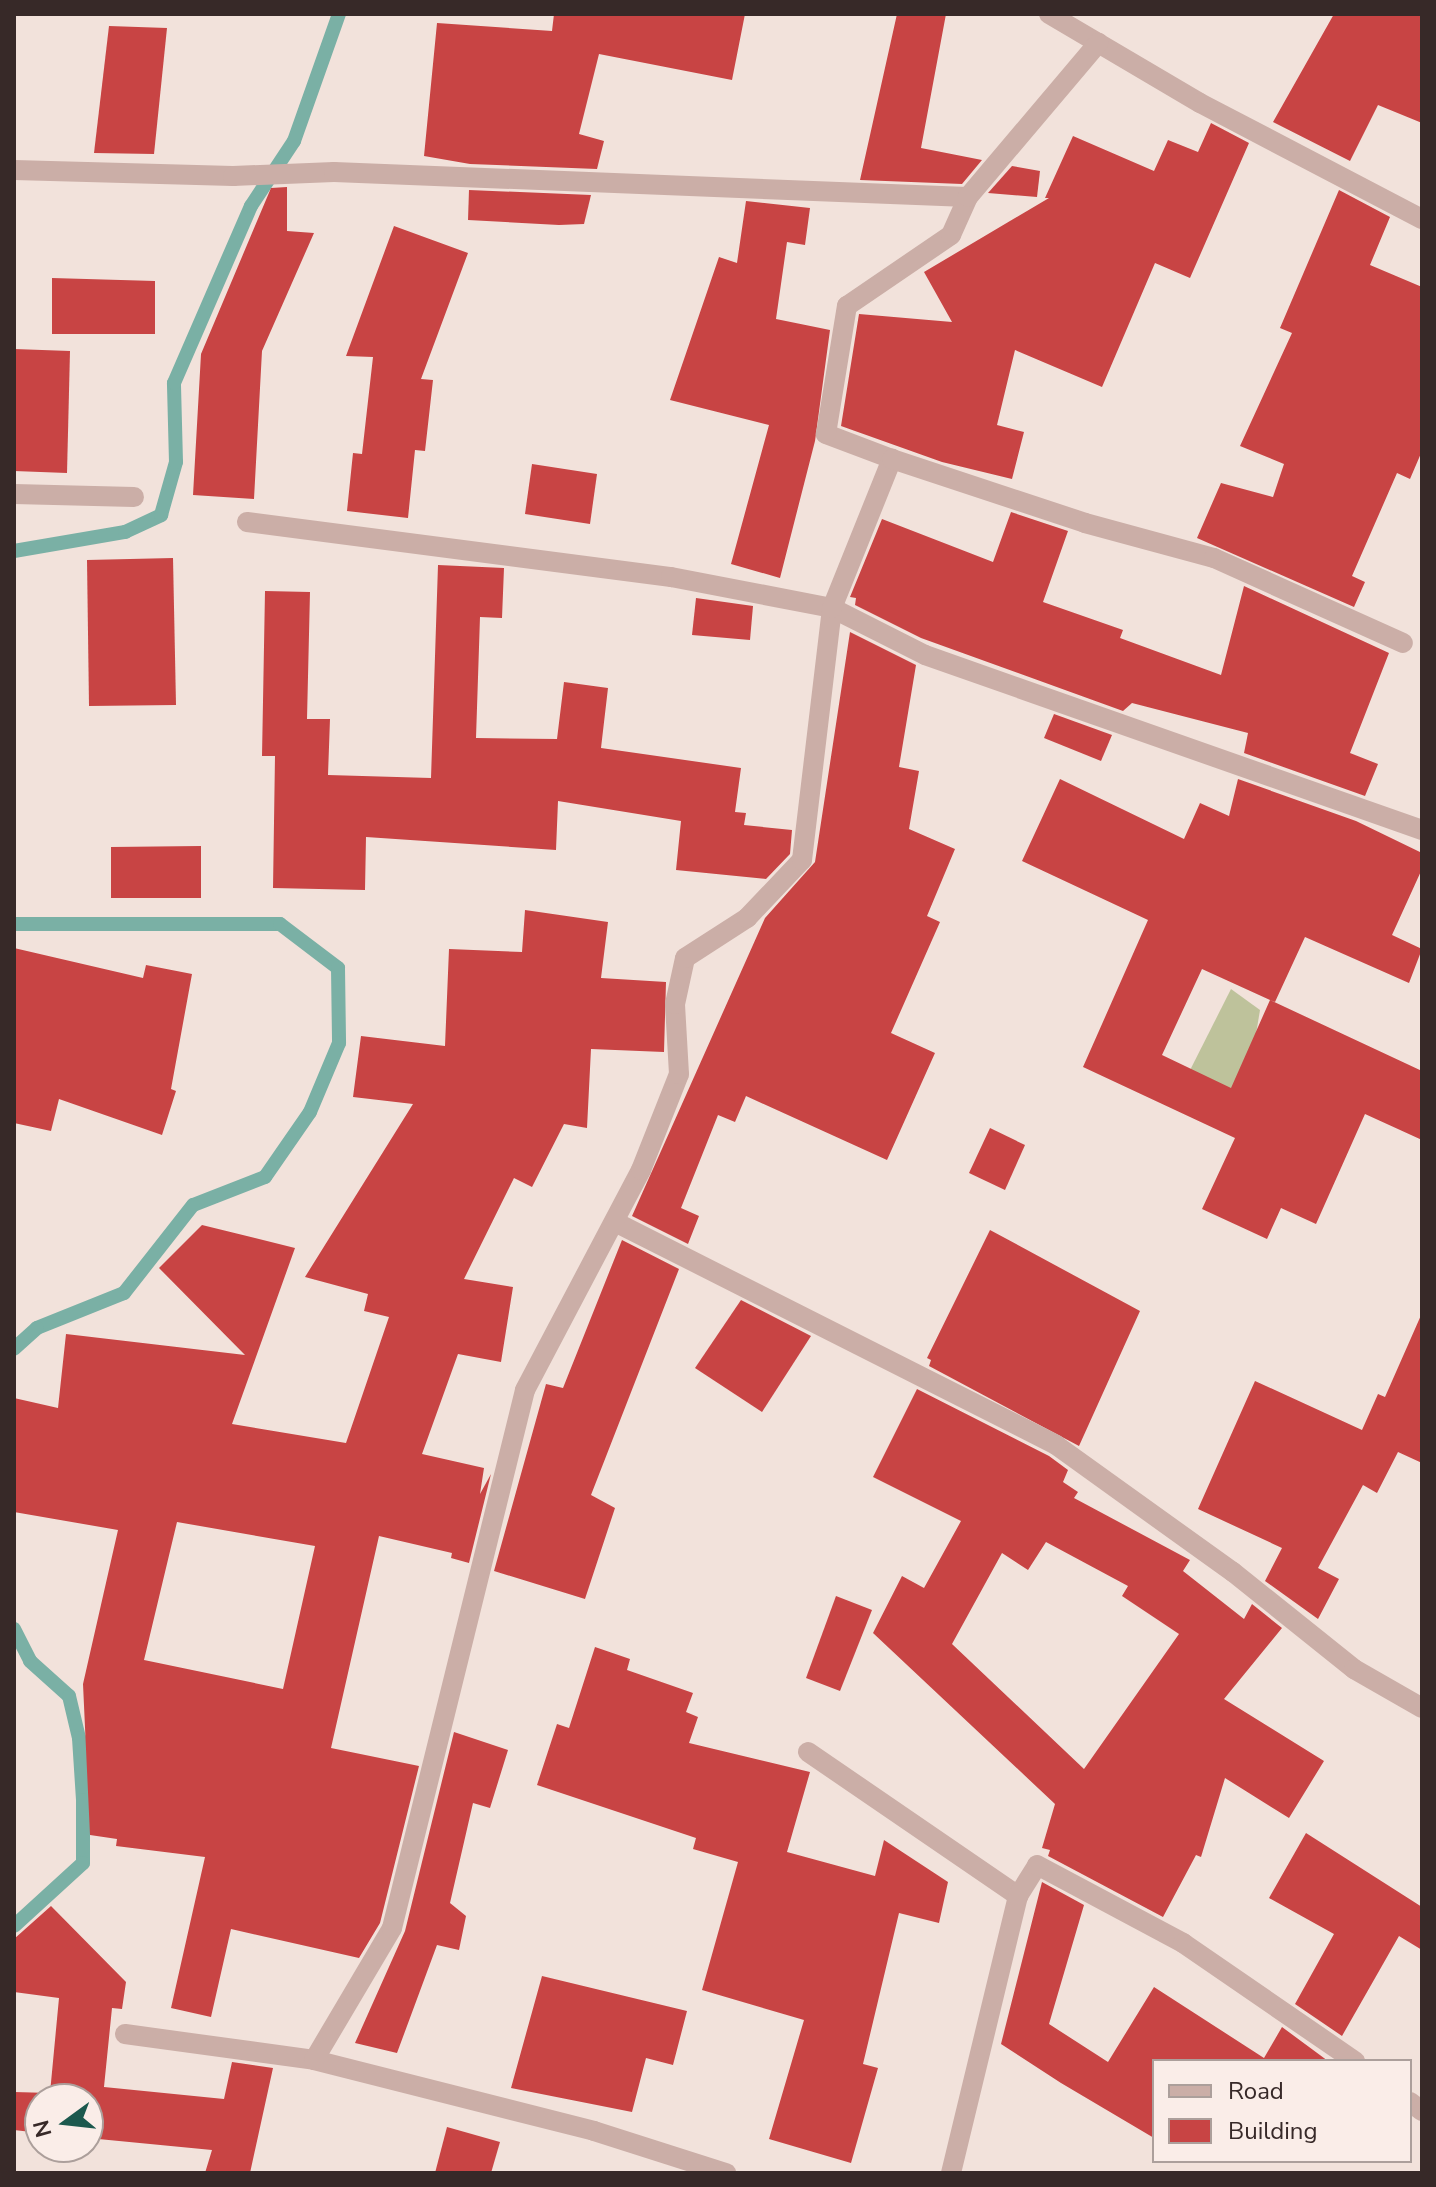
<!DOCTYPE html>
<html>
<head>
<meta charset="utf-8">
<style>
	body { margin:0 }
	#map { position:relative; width:1436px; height:2187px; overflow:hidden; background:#f2e2db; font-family:"Nunito Sans",sans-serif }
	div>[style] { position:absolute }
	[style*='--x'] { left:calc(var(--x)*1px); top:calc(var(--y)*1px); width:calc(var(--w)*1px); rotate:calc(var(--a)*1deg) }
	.green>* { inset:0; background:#bec29b }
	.stream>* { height:14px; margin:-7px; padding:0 7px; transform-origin:7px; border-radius:7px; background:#7ab0a5 }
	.building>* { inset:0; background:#c84444 }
	.street>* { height:20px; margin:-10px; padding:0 10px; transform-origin:10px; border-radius:10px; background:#cbaea7 }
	span { translate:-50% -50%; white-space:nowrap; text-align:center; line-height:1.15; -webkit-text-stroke:8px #faede8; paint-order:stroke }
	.frame { position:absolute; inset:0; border:16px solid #372928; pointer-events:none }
	.legend { position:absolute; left:1152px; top:2059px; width:260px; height:104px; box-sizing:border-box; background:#faede8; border:2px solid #ac9f9b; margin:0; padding:10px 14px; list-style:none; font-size:24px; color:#372928 }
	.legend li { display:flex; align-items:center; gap:16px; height:40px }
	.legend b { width:40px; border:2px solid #ac9f9b }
	.north { position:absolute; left:24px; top:2083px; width:80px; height:80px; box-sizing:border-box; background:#faede8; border:2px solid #ac9f9b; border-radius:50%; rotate:255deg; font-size:22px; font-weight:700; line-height:32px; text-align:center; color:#372928 }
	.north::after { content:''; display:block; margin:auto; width:28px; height:36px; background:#1c594e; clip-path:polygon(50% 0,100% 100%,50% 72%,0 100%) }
</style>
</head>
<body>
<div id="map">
	<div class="green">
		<div style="clip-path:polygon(1231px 989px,1260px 1010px,1241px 1124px,1178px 1094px)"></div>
	</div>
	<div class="stream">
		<div style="--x:14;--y:551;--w:113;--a:-9.7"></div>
		<div style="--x:125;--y:532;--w:40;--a:-25"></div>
		<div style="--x:161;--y:515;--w:55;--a:-74.2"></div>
		<div style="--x:176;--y:462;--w:79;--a:-91.5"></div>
		<div style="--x:174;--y:383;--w:193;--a:-66.5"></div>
		<div style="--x:251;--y:206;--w:78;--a:-56.5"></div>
		<div style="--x:294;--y:141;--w:135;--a:-70.5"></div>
		<div style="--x:14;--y:924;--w:266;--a:0"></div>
		<div style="--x:280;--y:924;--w:73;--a:37.2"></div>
		<div style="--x:338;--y:968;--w:75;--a:89.2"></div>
		<div style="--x:339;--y:1043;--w:75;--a:112.8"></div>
		<div style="--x:310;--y:1112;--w:79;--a:124.7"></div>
		<div style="--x:265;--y:1177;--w:77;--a:158.7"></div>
		<div style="--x:193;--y:1205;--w:112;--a:128.1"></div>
		<div style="--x:124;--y:1293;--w:94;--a:158.1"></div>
		<div style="--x:37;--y:1328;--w:31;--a:138"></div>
		<div style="--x:14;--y:1629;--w:36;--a:63"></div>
		<div style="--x:30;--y:1661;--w:52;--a:41.9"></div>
		<div style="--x:69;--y:1696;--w:43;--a:76.6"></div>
		<div style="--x:79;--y:1738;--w:62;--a:86.3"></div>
		<div style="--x:83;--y:1800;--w:63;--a:90"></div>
		<div style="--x:83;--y:1863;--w:93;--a:137.6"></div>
	</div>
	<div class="building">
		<div style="clip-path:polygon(554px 14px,745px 14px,732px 80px,599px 54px,579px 134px,604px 141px,597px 169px,470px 164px,424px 156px,437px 23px,552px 31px)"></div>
		<div style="clip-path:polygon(897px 14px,946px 14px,921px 148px,982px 160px,962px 184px,860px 180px)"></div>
		<div style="clip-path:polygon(1334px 14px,1422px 14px,1422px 123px,1378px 105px,1350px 161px,1273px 122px)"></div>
		<div style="clip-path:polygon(109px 26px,167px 28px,154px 154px,94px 153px)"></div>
		<div style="clip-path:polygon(1211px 123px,1249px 143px,1190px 278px,1155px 263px,1102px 387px,1015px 350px,997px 425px,1024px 432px,1012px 479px,942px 462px,841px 426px,859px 314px,952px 322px,924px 272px,1049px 198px,1045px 198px,1073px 136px,1154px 171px,1168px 140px,1198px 152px)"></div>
		<div style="clip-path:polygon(1012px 166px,1040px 171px,1037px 197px,988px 193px)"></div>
		<div style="clip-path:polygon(287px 187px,287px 231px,314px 233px,262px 351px,254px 499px,193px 495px,201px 354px,271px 188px)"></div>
		<div style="clip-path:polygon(469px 190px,591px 195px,584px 224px,559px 225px,468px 220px)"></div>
		<div style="clip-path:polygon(1339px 190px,1390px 217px,1370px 265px,1422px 287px,1422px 451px,1410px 479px,1397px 473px,1352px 576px,1365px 582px,1354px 607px,1197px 538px,1221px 483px,1273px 497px,1284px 464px,1240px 446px,1292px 333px,1280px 328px)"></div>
		<div style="clip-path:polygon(746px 201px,810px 208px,805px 245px,787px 242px,776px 319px,830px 330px,815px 441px,780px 578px,731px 564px,769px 425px,670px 400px,719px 257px,737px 263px)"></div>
		<div style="clip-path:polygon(394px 226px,468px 253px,421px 379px,433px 380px,425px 451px,415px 450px,408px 518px,347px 511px,353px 453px,362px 454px,373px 357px,346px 356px)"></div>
		<div style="clip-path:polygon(52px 278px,155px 281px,155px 334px,52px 334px)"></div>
		<div style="clip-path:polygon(14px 349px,70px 351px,67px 473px,14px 471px)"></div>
		<div style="clip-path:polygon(532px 464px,597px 474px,590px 524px,525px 514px)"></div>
		<div style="clip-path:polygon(1011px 512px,1068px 531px,1043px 602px,1123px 630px,1120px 638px,1221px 675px,1244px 586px,1389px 653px,1350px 753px,1378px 764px,1365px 796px,1244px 753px,1248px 733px,1132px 703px,1123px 711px,921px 638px,855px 605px,856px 598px,850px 597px,882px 519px,993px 562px)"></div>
		<div style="clip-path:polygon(173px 558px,176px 705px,89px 706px,87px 560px)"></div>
		<div style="clip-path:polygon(438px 565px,504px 568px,502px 618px,480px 617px,476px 738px,557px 739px,564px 682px,608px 688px,601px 748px,741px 768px,735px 812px,746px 813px,744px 825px,792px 830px,790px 854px,766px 879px,676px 870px,681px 821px,558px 801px,556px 850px,366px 837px,365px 890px,273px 888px,275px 756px,262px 756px,265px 591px,310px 592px,307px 719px,330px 719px,328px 775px,431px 778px)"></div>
		<div style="clip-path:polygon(696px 598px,753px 606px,750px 640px,692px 635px)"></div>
		<div style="clip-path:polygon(850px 632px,916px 665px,899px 767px,919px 771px,909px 829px,955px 849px,927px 916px,940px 922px,891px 1033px,935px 1053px,887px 1160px,746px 1096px,735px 1122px,718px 1115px,681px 1208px,699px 1216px,688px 1244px,632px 1216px,765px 918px,815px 862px)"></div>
		<div style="clip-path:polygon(1054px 714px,1112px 735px,1101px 761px,1044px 738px)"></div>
		<div style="clip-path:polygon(evenodd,1060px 779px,1184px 839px,1200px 803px,1229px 816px,1238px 779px,1356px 821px,1422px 853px,1422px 869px,1392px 935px,1422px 949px,1409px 983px,1305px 937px,1275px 1002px,1270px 1000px,1422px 1071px,1422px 1140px,1365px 1114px,1316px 1224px,1281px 1208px,1267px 1239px,1202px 1209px,1235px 1138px,1083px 1067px,1148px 920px,1022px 861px,1060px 779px,1202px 969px,1270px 1000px,1231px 1088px,1162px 1055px,1202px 969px)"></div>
		<div style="clip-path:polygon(201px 846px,201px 898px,111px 898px,111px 847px)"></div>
		<div style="clip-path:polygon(evenodd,525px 910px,608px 922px,601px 978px,666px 982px,664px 1052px,591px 1049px,587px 1128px,564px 1124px,532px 1187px,514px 1178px,464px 1279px,513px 1287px,501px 1362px,458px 1354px,422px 1454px,484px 1468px,480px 1494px,491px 1474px,469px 1563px,451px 1558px,452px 1553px,379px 1536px,331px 1748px,419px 1766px,380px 1923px,359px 1958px,231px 1929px,211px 2017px,171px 2008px,205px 1857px,116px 1846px,117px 1839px,90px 1835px,83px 1684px,118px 1530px,14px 1512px,14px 1398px,58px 1408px,66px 1334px,245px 1355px,159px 1268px,202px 1225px,295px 1248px,232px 1424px,346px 1443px,389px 1317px,364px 1311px,368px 1294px,305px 1277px,413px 1104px,353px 1097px,361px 1036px,445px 1046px,449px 949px,522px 952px,525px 910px,177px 1522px,315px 1546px,283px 1689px,144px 1660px,177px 1522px)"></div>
		<div style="clip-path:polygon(14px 948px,143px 978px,146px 965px,192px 974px,171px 1089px,176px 1091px,162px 1135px,59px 1099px,51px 1131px,14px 1123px)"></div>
		<div style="clip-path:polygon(990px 1128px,1025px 1145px,1005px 1190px,969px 1173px)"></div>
		<div style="clip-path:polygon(990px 1230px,1140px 1311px,1079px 1446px,929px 1366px,931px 1360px,927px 1358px)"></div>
		<div style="clip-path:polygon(622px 1240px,679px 1269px,591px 1495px,615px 1508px,585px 1599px,494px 1571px,546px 1384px,563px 1388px)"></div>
		<div style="clip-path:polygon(741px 1300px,811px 1336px,762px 1412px,695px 1368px)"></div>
		<div style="clip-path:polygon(1422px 1313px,1422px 1463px,1398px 1452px,1377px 1493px,1363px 1485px,1318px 1568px,1339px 1579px,1318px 1619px,1265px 1581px,1282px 1548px,1198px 1509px,1255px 1381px,1362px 1430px,1378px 1394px,1385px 1397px)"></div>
		<div style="clip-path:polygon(evenodd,917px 1389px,1049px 1456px,1068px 1470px,1063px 1482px,1078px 1492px,1074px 1498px,1190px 1560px,1183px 1571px,1244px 1619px,1252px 1604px,1282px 1628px,1224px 1699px,1324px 1761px,1289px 1818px,1225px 1778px,1201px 1857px,1196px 1855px,1163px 1917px,1048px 1856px,1050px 1850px,1042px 1848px,1055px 1804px,873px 1633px,902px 1576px,924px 1588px,961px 1521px,873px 1477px,917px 1389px,1046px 1542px,1128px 1586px,1122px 1596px,1179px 1634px,1084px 1769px,952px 1644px,1002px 1553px,1028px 1570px,1046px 1542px)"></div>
		<div style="clip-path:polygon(836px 1596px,872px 1610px,840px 1691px,806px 1678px)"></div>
		<div style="clip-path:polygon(595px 1647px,630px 1659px,627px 1670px,693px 1693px,686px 1712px,698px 1717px,689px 1743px,810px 1772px,787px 1852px,875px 1876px,884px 1840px,948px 1882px,939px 1923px,899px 1913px,863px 2064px,878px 2068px,851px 2163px,769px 2139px,804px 2020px,702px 1990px,738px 1862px,693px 1849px,696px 1838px,537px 1785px,557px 1724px,569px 1728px)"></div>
		<div style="clip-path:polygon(454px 1732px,508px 1750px,490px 1808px,473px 1803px,450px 1903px,466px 1916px,459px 1950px,437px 1945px,397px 2053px,355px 2043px,405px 1931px)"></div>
		<div style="clip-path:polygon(1306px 1833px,1422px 1907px,1422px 1950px,1399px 1936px,1342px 2036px,1295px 2004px,1334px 1934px,1269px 1898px)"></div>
		<div style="clip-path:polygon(1042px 1882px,1084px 1905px,1049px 2024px,1108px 2062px,1154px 1987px,1264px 2058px,1282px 2027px,1328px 2061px,1154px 2061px,1154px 2138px,1061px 2083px,1001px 2044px)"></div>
		<div style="clip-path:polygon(51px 1906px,126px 1982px,122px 2009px,112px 2008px,104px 2087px,224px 2099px,232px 2062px,273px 2068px,250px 2173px,205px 2173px,212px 2150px,88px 2138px,88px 2099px,40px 2099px,40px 2133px,14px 2130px,14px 2092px,50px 2093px,59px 1998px,14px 1992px,14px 1939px)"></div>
		<div style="clip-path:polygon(542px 1976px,687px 2011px,673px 2065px,646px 2058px,632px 2112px,511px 2088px)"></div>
		<div style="clip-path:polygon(447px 2127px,500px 2142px,491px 2173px,435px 2173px)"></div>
	</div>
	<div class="street">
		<div style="--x:1049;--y:14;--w:175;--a:30.5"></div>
		<div style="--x:1200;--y:103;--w:250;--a:27.6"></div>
		<div style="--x:14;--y:170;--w:219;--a:1.6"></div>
		<div style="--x:233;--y:176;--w:101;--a:-2.3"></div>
		<div style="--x:334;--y:172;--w:634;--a:2.26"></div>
		<div style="--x:892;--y:459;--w:71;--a:-159.3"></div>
		<div style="--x:826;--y:434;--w:130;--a:-80.7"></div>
		<div style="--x:847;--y:306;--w:126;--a:-34.3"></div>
		<div style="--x:951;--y:235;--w:42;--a:-65.9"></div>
		<div style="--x:968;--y:197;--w:202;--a:-49.8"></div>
		<div style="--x:14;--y:494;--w:120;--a:1.4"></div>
		<div style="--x:247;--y:522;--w:428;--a:7.4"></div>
		<div style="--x:671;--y:577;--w:164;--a:10.9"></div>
		<div style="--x:832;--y:608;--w:104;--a:26.8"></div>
		<div style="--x:925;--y:655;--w:527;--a:19.4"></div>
		<div style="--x:615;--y:1222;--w:494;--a:26.8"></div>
		<div style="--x:1056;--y:1445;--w:218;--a:35.7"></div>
		<div style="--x:1233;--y:1572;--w:155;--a:38.7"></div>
		<div style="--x:1354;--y:1669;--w:78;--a:29.8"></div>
		<div style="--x:808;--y:1752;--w:255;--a:34.4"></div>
		<div style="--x:125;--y:2034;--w:191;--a:7.8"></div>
		<div style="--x:314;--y:2060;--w:289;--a:14.2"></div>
		<div style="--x:594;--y:2131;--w:139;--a:17.7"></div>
		<div style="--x:314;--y:2060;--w:153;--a:-59.4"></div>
		<div style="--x:392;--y:1928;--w:554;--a:-76.11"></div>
		<div style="--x:525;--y:1390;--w:249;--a:-62.2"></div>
		<div style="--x:641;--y:1170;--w:103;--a:-68.4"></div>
		<div style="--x:679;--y:1074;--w:70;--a:-93.3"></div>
		<div style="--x:675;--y:1004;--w:47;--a:-77.7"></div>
		<div style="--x:685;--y:958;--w:74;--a:-32.8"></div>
		<div style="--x:747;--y:918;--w:80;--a:-46.5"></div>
		<div style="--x:802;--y:860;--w:254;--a:-83.2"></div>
		<div style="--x:832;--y:608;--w:161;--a:-68.1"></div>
		<div style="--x:892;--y:459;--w:203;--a:18.3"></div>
		<div style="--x:1085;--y:523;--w:134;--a:15.2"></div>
		<div style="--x:1214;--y:558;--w:207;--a:24.2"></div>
		<div style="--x:1410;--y:2102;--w:15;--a:37"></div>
		<div style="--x:951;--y:2173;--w:285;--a:-76.4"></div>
		<div style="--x:1018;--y:1896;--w:36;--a:-58"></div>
		<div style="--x:1037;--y:1865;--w:166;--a:28.1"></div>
		<div style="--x:1183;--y:1943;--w:209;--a:34.5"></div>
	</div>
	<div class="frame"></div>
	<ul class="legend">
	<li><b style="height:10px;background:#cbaea7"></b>Road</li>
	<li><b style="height:22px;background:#c84444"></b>Building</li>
	</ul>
	<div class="north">N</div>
</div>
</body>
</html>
